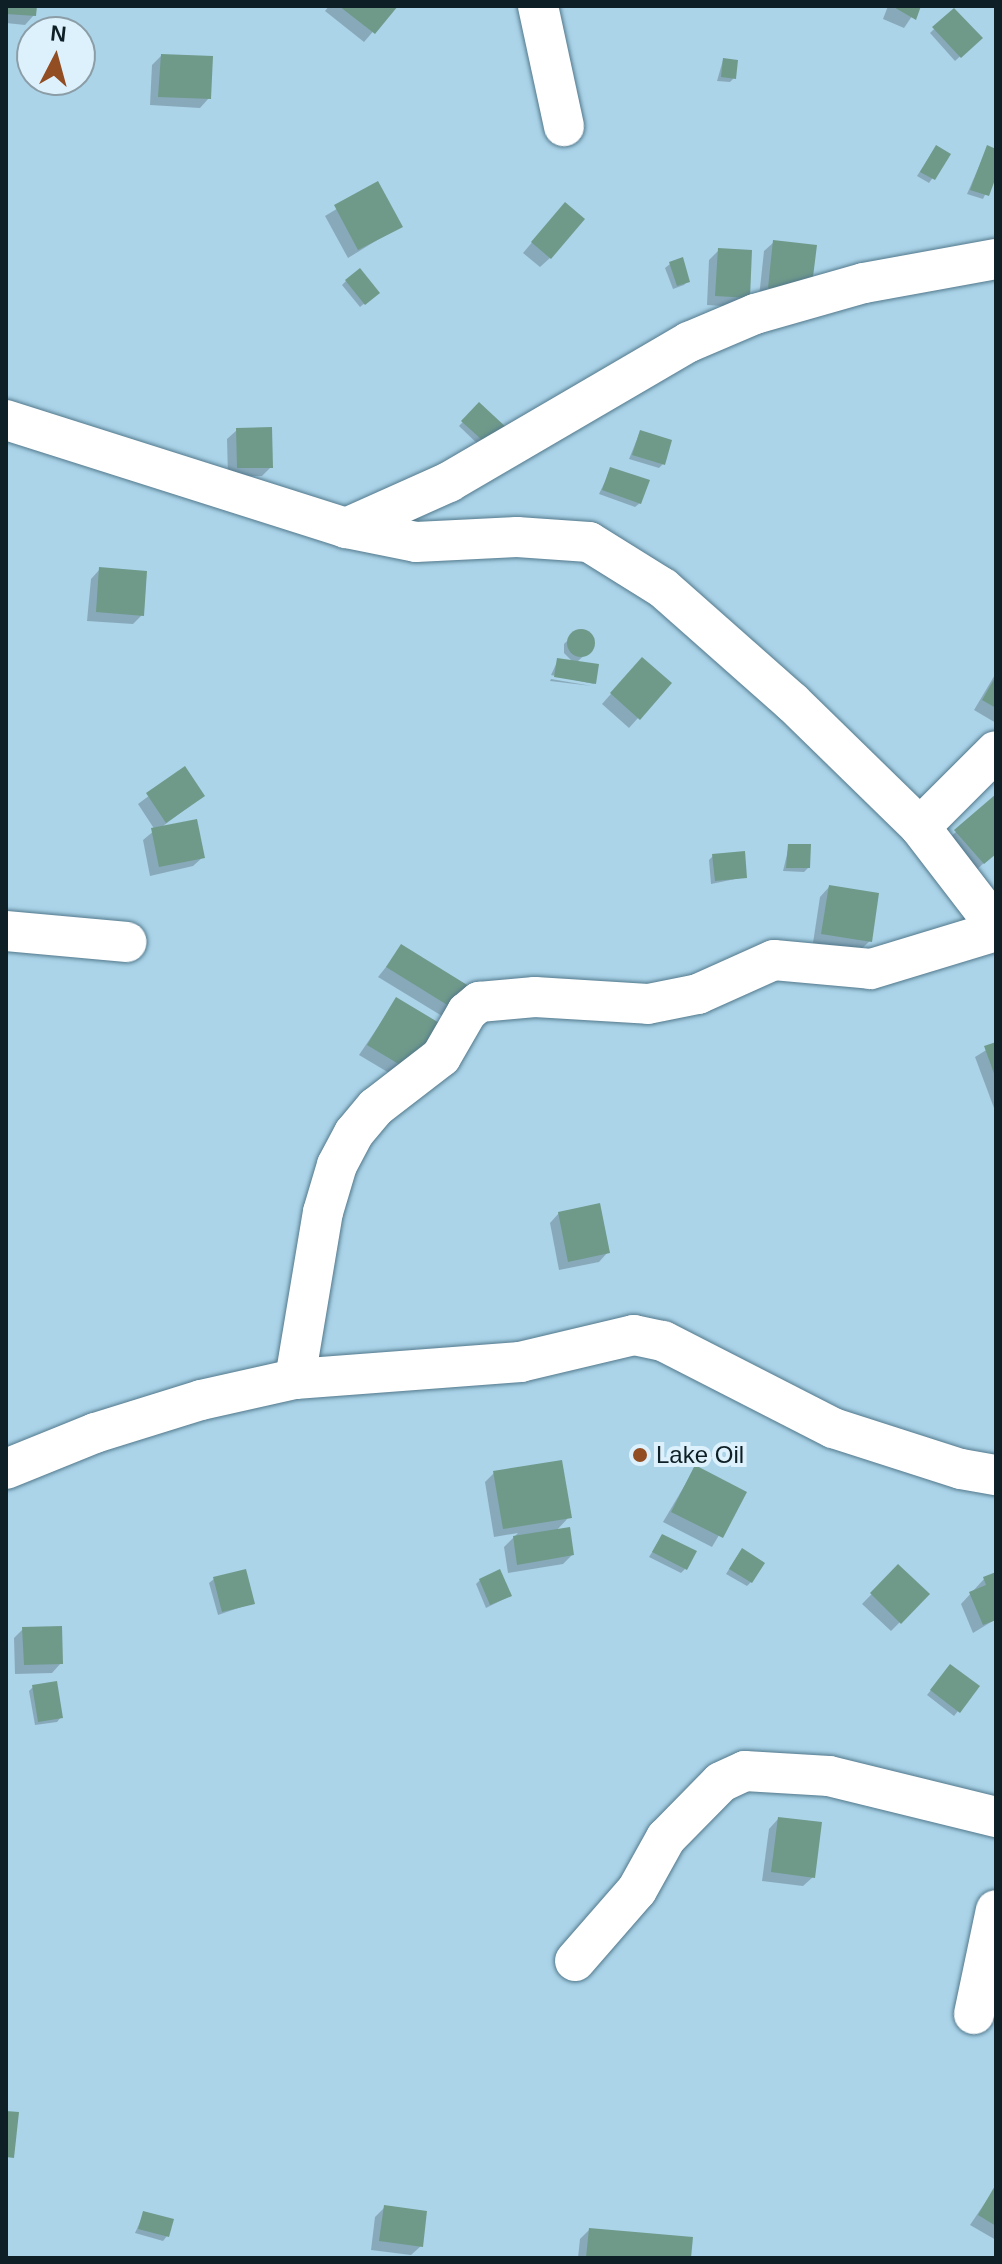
<!DOCTYPE html>
<html>
<head>
<meta charset="utf-8">
<style>
	body { margin:0 }
	#map { position:relative; width:1002px; height:2264px; overflow:hidden; background:#abd4e9; font-family:Arial,sans-serif }
	div>[style] { position:absolute }
	[style*='--x'] { left:calc(var(--x)*1px); top:calc(var(--y)*1px); width:calc(var(--w)*1px); rotate:calc(var(--a)*1deg) }
	.shadow>* { inset:0; background:#0003 }
	.building>* { inset:0; background:#6f9a8a }
	.round { border-radius:50% }
	.roads { filter:drop-shadow(0 0 2px #52788b) drop-shadow(0 0 2px #52788b) }
	.street>* { height:40px; margin:-20px; padding:0 20px; transform-origin:20px; border-radius:20px; background:#fff }
	.dots>* { width:22px; height:22px; translate:-50% -50%; box-sizing:border-box; border:4px solid #ddf1fc; border-radius:50% }
	span { translate:-50% -50%; white-space:nowrap; text-align:center; line-height:1.15; -webkit-text-stroke:8px #ddf1fc; paint-order:stroke }
	.poi-label { font-size:24px; color:#0f1f26 }
	.left { translate:0 -50%; text-align:left }
	.frame { position:absolute; inset:0; border:8px solid #0f1f26; pointer-events:none }
	.north { position:absolute; left:16px; top:16px; width:80px; height:80px; box-sizing:border-box; background:#ddf1fc; border:2px solid #8b9da6; border-radius:50%; rotate:6deg; font-size:22px; font-weight:700; line-height:32px; text-align:center; color:#0f1f26 }
	.north::after { content:''; display:block; margin:auto; width:28px; height:36px; background:#924d22; clip-path:polygon(50% 0,100% 100%,50% 72%,0 100%) }
</style>
</head>
<body>
<div id="map">
	<div class="shadow">
		<div style="clip-path:polygon(6px 6px,35px 6px,34px 15px,25px 25px,6px 23px)"></div>
		<div style="clip-path:polygon(329px 6px,395px 6px,364px 42px,325px 11px)"></div>
		<div style="clip-path:polygon(888px 6px,919px 6px,904px 28px,883px 19px)"></div>
		<div style="clip-path:polygon(954px 10px,980px 38px,955px 61px,930px 33px)"></div>
		<div style="clip-path:polygon(161px 56px,209px 98px,200px 108px,150px 105px,152px 65px)"></div>
		<div style="clip-path:polygon(723px 60px,734px 78px,730px 82px,717px 81px)"></div>
		<div style="clip-path:polygon(987px 148px,996px 151px,996px 172px,983px 199px,967px 194px)"></div>
		<div style="clip-path:polygon(933px 151px,949px 155px,929px 183px,917px 176px)"></div>
		<div style="clip-path:polygon(378px 184px,400px 226px,348px 258px,325px 216px)"></div>
		<div style="clip-path:polygon(556px 214px,550px 258px,540px 267px,523px 253px)"></div>
		<div style="clip-path:polygon(774px 242px,809px 292px,759px 297px,764px 251px)"></div>
		<div style="clip-path:polygon(719px 250px,748px 297px,738px 307px,707px 305px,709px 260px)"></div>
		<div style="clip-path:polygon(670px 264px,688px 281px,684px 285px,673px 289px,665px 268px)"></div>
		<div style="clip-path:polygon(346px 281px,377px 293px,360px 307px,342px 285px)"></div>
		<div style="clip-path:polygon(479px 405px,485px 451px,459px 426px)"></div>
		<div style="clip-path:polygon(237px 430px,271px 467px,262px 476px,228px 477px,227px 439px)"></div>
		<div style="clip-path:polygon(640px 432px,663px 464px,659px 468px,629px 459px)"></div>
		<div style="clip-path:polygon(611px 469px,640px 503px,635px 507px,599px 494px)"></div>
		<div style="clip-path:polygon(100px 569px,142px 615px,133px 624px,87px 621px,91px 579px)"></div>
		<div style="clip-path:polygon(576px 632px,592px 639px,592px 648px,576px 663px,597px 666px,594px 684px,551px 675px,558px 660px,573px 662px,564px 653px,564px 644px)"></div>
		<div style="clip-path:polygon(633px 669px,638px 718px,629px 728px,602px 704px)"></div>
		<div style="clip-path:polygon(996px 673px,996px 723px,974px 710px)"></div>
		<div style="clip-path:polygon(551px 679px,592px 686px,550px 681px)"></div>
		<div style="clip-path:polygon(185px 769px,203px 796px,159px 829px,203px 857px,193px 866px,150px 876px,143px 840px,155px 830px,138px 804px)"></div>
		<div style="clip-path:polygon(996px 796px,996px 852px,974px 872px,946px 841px)"></div>
		<div style="clip-path:polygon(789px 846px,808px 868px,804px 872px,783px 871px)"></div>
		<div style="clip-path:polygon(713px 856px,745px 877px,711px 884px,709px 860px)"></div>
		<div style="clip-path:polygon(829px 887px,870px 941px,860px 950px,813px 943px,820px 897px)"></div>
		<div style="clip-path:polygon(402px 947px,470px 989px,447px 1019px,378px 977px)"></div>
		<div style="clip-path:polygon(397px 999px,406px 1083px,359px 1055px)"></div>
		<div style="clip-path:polygon(996px 1044px,996px 1107px,994px 1108px,975px 1057px)"></div>
		<div style="clip-path:polygon(559px 1213px,608px 1252px,599px 1262px,559px 1270px,550px 1223px)"></div>
		<div style="clip-path:polygon(695px 1468px,744px 1493px,712px 1547px,663px 1522px)"></div>
		<div style="clip-path:polygon(494px 1473px,569px 1517px,556px 1531px,572px 1555px,563px 1564px,508px 1573px,504px 1547px,518px 1533px,494px 1537px,485px 1482px)"></div>
		<div style="clip-path:polygon(662px 1536px,685px 1569px,681px 1573px,649px 1557px)"></div>
		<div style="clip-path:polygon(738px 1555px,751px 1582px,747px 1586px,726px 1574px)"></div>
		<div style="clip-path:polygon(898px 1567px,927px 1595px,891px 1631px,862px 1604px)"></div>
		<div style="clip-path:polygon(996px 1574px,996px 1619px,973px 1633px,961px 1604px,984px 1579px)"></div>
		<div style="clip-path:polygon(214px 1579px,253px 1603px,218px 1615px,209px 1583px)"></div>
		<div style="clip-path:polygon(480px 1580px,510px 1596px,486px 1608px,476px 1584px)"></div>
		<div style="clip-path:polygon(23px 1629px,61px 1663px,52px 1673px,15px 1674px,14px 1638px)"></div>
		<div style="clip-path:polygon(946px 1671px,958px 1711px,954px 1716px,927px 1695px)"></div>
		<div style="clip-path:polygon(33px 1687px,61px 1717px,57px 1722px,35px 1725px,29px 1691px)"></div>
		<div style="clip-path:polygon(778px 1819px,813px 1877px,803px 1886px,762px 1881px,769px 1829px)"></div>
		<div style="clip-path:polygon(995px 2188px,996px 2188px,996px 2240px,970px 2225px)"></div>
		<div style="clip-path:polygon(385px 2207px,421px 2246px,411px 2255px,371px 2250px,375px 2217px)"></div>
		<div style="clip-path:polygon(144px 2213px,167px 2236px,163px 2241px,135px 2233px)"></div>
		<div style="clip-path:polygon(589px 2230px,689px 2258px,578px 2258px,580px 2239px)"></div>
	</div>
	<div class="building">
		<div style="clip-path:polygon(6px 6px,37px 6px,36px 16px,6px 14px)"></div>
		<div style="clip-path:polygon(339px 6px,398px 6px,375px 34px)"></div>
		<div style="clip-path:polygon(892px 6px,921px 6px,916px 20px)"></div>
		<div style="clip-path:polygon(954px 8px,983px 38px,961px 58px,932px 27px)"></div>
		<div style="clip-path:polygon(161px 54px,213px 56px,211px 99px,158px 97px)"></div>
		<div style="clip-path:polygon(723px 58px,738px 60px,736px 79px,721px 77px)"></div>
		<div style="clip-path:polygon(936px 145px,951px 154px,935px 180px,920px 172px)"></div>
		<div style="clip-path:polygon(987px 145px,996px 149px,996px 177px,989px 196px,970px 190px)"></div>
		<div style="clip-path:polygon(378px 181px,403px 227px,358px 250px,334px 205px)"></div>
		<div style="clip-path:polygon(565px 202px,585px 219px,551px 259px,531px 242px)"></div>
		<div style="clip-path:polygon(773px 240px,817px 245px,811px 293px,768px 288px)"></div>
		<div style="clip-path:polygon(718px 248px,752px 250px,750px 298px,715px 296px)"></div>
		<div style="clip-path:polygon(683px 257px,690px 282px,677px 286px,669px 262px)"></div>
		<div style="clip-path:polygon(360px 268px,380px 293px,365px 305px,345px 280px)"></div>
		<div style="clip-path:polygon(479px 402px,508px 429px,491px 448px,461px 421px)"></div>
		<div style="clip-path:polygon(272px 427px,273px 468px,237px 468px,236px 428px)"></div>
		<div style="clip-path:polygon(640px 430px,672px 440px,665px 465px,632px 455px)"></div>
		<div style="clip-path:polygon(610px 467px,650px 480px,641px 504px,602px 490px)"></div>
		<div style="clip-path:polygon(99px 567px,147px 571px,144px 616px,96px 612px)"></div>
		<div class="round" style="left:567px;top:629px;width:28px;height:28px"></div>
		<div style="clip-path:polygon(642px 657px,672px 683px,640px 720px,610px 693px)"></div>
		<div style="clip-path:polygon(557px 658px,599px 664px,596px 684px,554px 677px)"></div>
		<div style="clip-path:polygon(996px 676px,996px 708px,982px 700px)"></div>
		<div style="clip-path:polygon(185px 766px,205px 796px,166px 823px,146px 793px)"></div>
		<div style="clip-path:polygon(996px 794px,996px 854px,984px 864px,954px 830px)"></div>
		<div style="clip-path:polygon(197px 819px,205px 858px,159px 867px,151px 828px)"></div>
		<div style="clip-path:polygon(788px 844px,811px 844px,810px 868px,786px 868px)"></div>
		<div style="clip-path:polygon(745px 851px,747px 878px,715px 881px,712px 854px)"></div>
		<div style="clip-path:polygon(829px 885px,879px 893px,872px 942px,821px 934px)"></div>
		<div style="clip-path:polygon(401px 944px,472px 988px,457px 1011px,386px 967px)"></div>
		<div style="clip-path:polygon(396px 997px,446px 1027px,417px 1075px,367px 1045px)"></div>
		<div style="clip-path:polygon(996px 1042px,996px 1079px,984px 1046px)"></div>
		<div style="clip-path:polygon(600px 1203px,610px 1253px,568px 1262px,558px 1212px)"></div>
		<div style="clip-path:polygon(562px 1460px,572px 1518px,503px 1529px,493px 1471px)"></div>
		<div style="clip-path:polygon(695px 1465px,747px 1492px,723px 1538px,671px 1512px)"></div>
		<div style="clip-path:polygon(570px 1527px,574px 1555px,517px 1565px,513px 1536px)"></div>
		<div style="clip-path:polygon(662px 1534px,697px 1551px,687px 1570px,652px 1552px)"></div>
		<div style="clip-path:polygon(742px 1548px,765px 1563px,752px 1583px,729px 1569px)"></div>
		<div style="clip-path:polygon(898px 1564px,930px 1594px,901px 1624px,870px 1593px)"></div>
		<div style="clip-path:polygon(246px 1569px,255px 1604px,222px 1612px,213px 1577px)"></div>
		<div style="clip-path:polygon(500px 1569px,512px 1596px,490px 1605px,479px 1579px)"></div>
		<div style="clip-path:polygon(996px 1572px,996px 1620px,983px 1625px,969px 1592px,986px 1585px,983px 1577px)"></div>
		<div style="clip-path:polygon(62px 1626px,63px 1664px,24px 1665px,22px 1627px)"></div>
		<div style="clip-path:polygon(950px 1664px,980px 1686px,960px 1713px,930px 1690px)"></div>
		<div style="clip-path:polygon(57px 1681px,63px 1718px,38px 1722px,32px 1685px)"></div>
		<div style="clip-path:polygon(778px 1817px,822px 1822px,815px 1878px,771px 1872px)"></div>
		<div style="clip-path:polygon(6px 2111px,19px 2112px,14px 2158px,6px 2157px)"></div>
		<div style="clip-path:polygon(996px 2184px,996px 2226px,978px 2215px)"></div>
		<div style="clip-path:polygon(384px 2205px,427px 2211px,423px 2247px,379px 2241px)"></div>
		<div style="clip-path:polygon(143px 2211px,174px 2219px,169px 2237px,138px 2229px)"></div>
		<div style="clip-path:polygon(589px 2228px,693px 2237px,691px 2258px,586px 2258px)"></div>
	</div>
	<div class="roads">
		<div class="street">
			<div style="--x:538;--y:6;--w:123;--a:77.8"></div>
			<div style="--x:6;--y:420;--w:357;--a:17.6"></div>
			<div style="--x:346;--y:528;--w:71;--a:11.3"></div>
			<div style="--x:416;--y:542;--w:101;--a:-2.8"></div>
			<div style="--x:517;--y:537;--w:72;--a:4"></div>
			<div style="--x:589;--y:542;--w:87;--a:31.9"></div>
			<div style="--x:663;--y:588;--w:172;--a:41.5"></div>
			<div style="--x:792;--y:702;--w:179;--a:44.3"></div>
			<div style="--x:920;--y:827;--w:125;--a:52.5"></div>
			<div style="--x:346;--y:528;--w:113;--a:-24.1"></div>
			<div style="--x:449;--y:482;--w:278;--a:-30.3"></div>
			<div style="--x:689;--y:342;--w:72;--a:-23"></div>
			<div style="--x:755;--y:314;--w:113;--a:-15.9"></div>
			<div style="--x:864;--y:283;--w:134;--a:-10.3"></div>
			<div style="--x:920;--y:827;--w:107;--a:-45"></div>
			<div style="--x:6;--y:931;--w:121;--a:5.2"></div>
			<div style="--x:295;--y:1379;--w:169;--a:-80.5"></div>
			<div style="--x:323;--y:1212;--w:49;--a:-73.4"></div>
			<div style="--x:337;--y:1165;--w:36;--a:-62"></div>
			<div style="--x:354;--y:1133;--w:34;--a:-50"></div>
			<div style="--x:376;--y:1107;--w:82;--a:-37.6"></div>
			<div style="--x:441;--y:1057;--w:52;--a:-60"></div>
			<div style="--x:467;--y:1012;--w:16;--a:-40"></div>
			<div style="--x:479;--y:1002;--w:56;--a:-5.1"></div>
			<div style="--x:535;--y:997;--w:113;--a:3.5"></div>
			<div style="--x:648;--y:1004;--w:51;--a:-11.3"></div>
			<div style="--x:698;--y:994;--w:83;--a:-24.1"></div>
			<div style="--x:774;--y:960;--w:97;--a:5.3"></div>
			<div style="--x:871;--y:969;--w:131;--a:-16.9"></div>
			<div style="--x:6;--y:1469;--w:96;--a:-22"></div>
			<div style="--x:95;--y:1433;--w:111;--a:-17.3"></div>
			<div style="--x:201;--y:1400;--w:96;--a:-12.6"></div>
			<div style="--x:295;--y:1379;--w:226;--a:-4.3"></div>
			<div style="--x:520;--y:1362;--w:117;--a:-13.3"></div>
			<div style="--x:634;--y:1335;--w:30;--a:12"></div>
			<div style="--x:663;--y:1341;--w:191;--a:27.1"></div>
			<div style="--x:833;--y:1428;--w:134;--a:17.8"></div>
			<div style="--x:961;--y:1469;--w:36;--a:10"></div>
			<div style="--x:575;--y:1961;--w:94;--a:-48.9"></div>
			<div style="--x:637;--y:1890;--w:60;--a:-60.9"></div>
			<div style="--x:666;--y:1838;--w:78;--a:-45.5"></div>
			<div style="--x:721;--y:1782;--w:26;--a:-25"></div>
			<div style="--x:745;--y:1771;--w:84;--a:3.4"></div>
			<div style="--x:829;--y:1776;--w:172;--a:13.8"></div>
			<div style="--x:974;--y:2014;--w:106;--a:-78.1"></div>
		</div>
	</div>
	<div class="dots">
		<div style="left:640px;top:1455px;background:#924d22"></div>
	</div>
	<div class="poi-label">
		<span class="left" style="left:656px;top:1455px">Lake Oil</span>
	</div>
	<div class="frame"></div>
	<div class="north">N</div>
</div>
</body>
</html>
